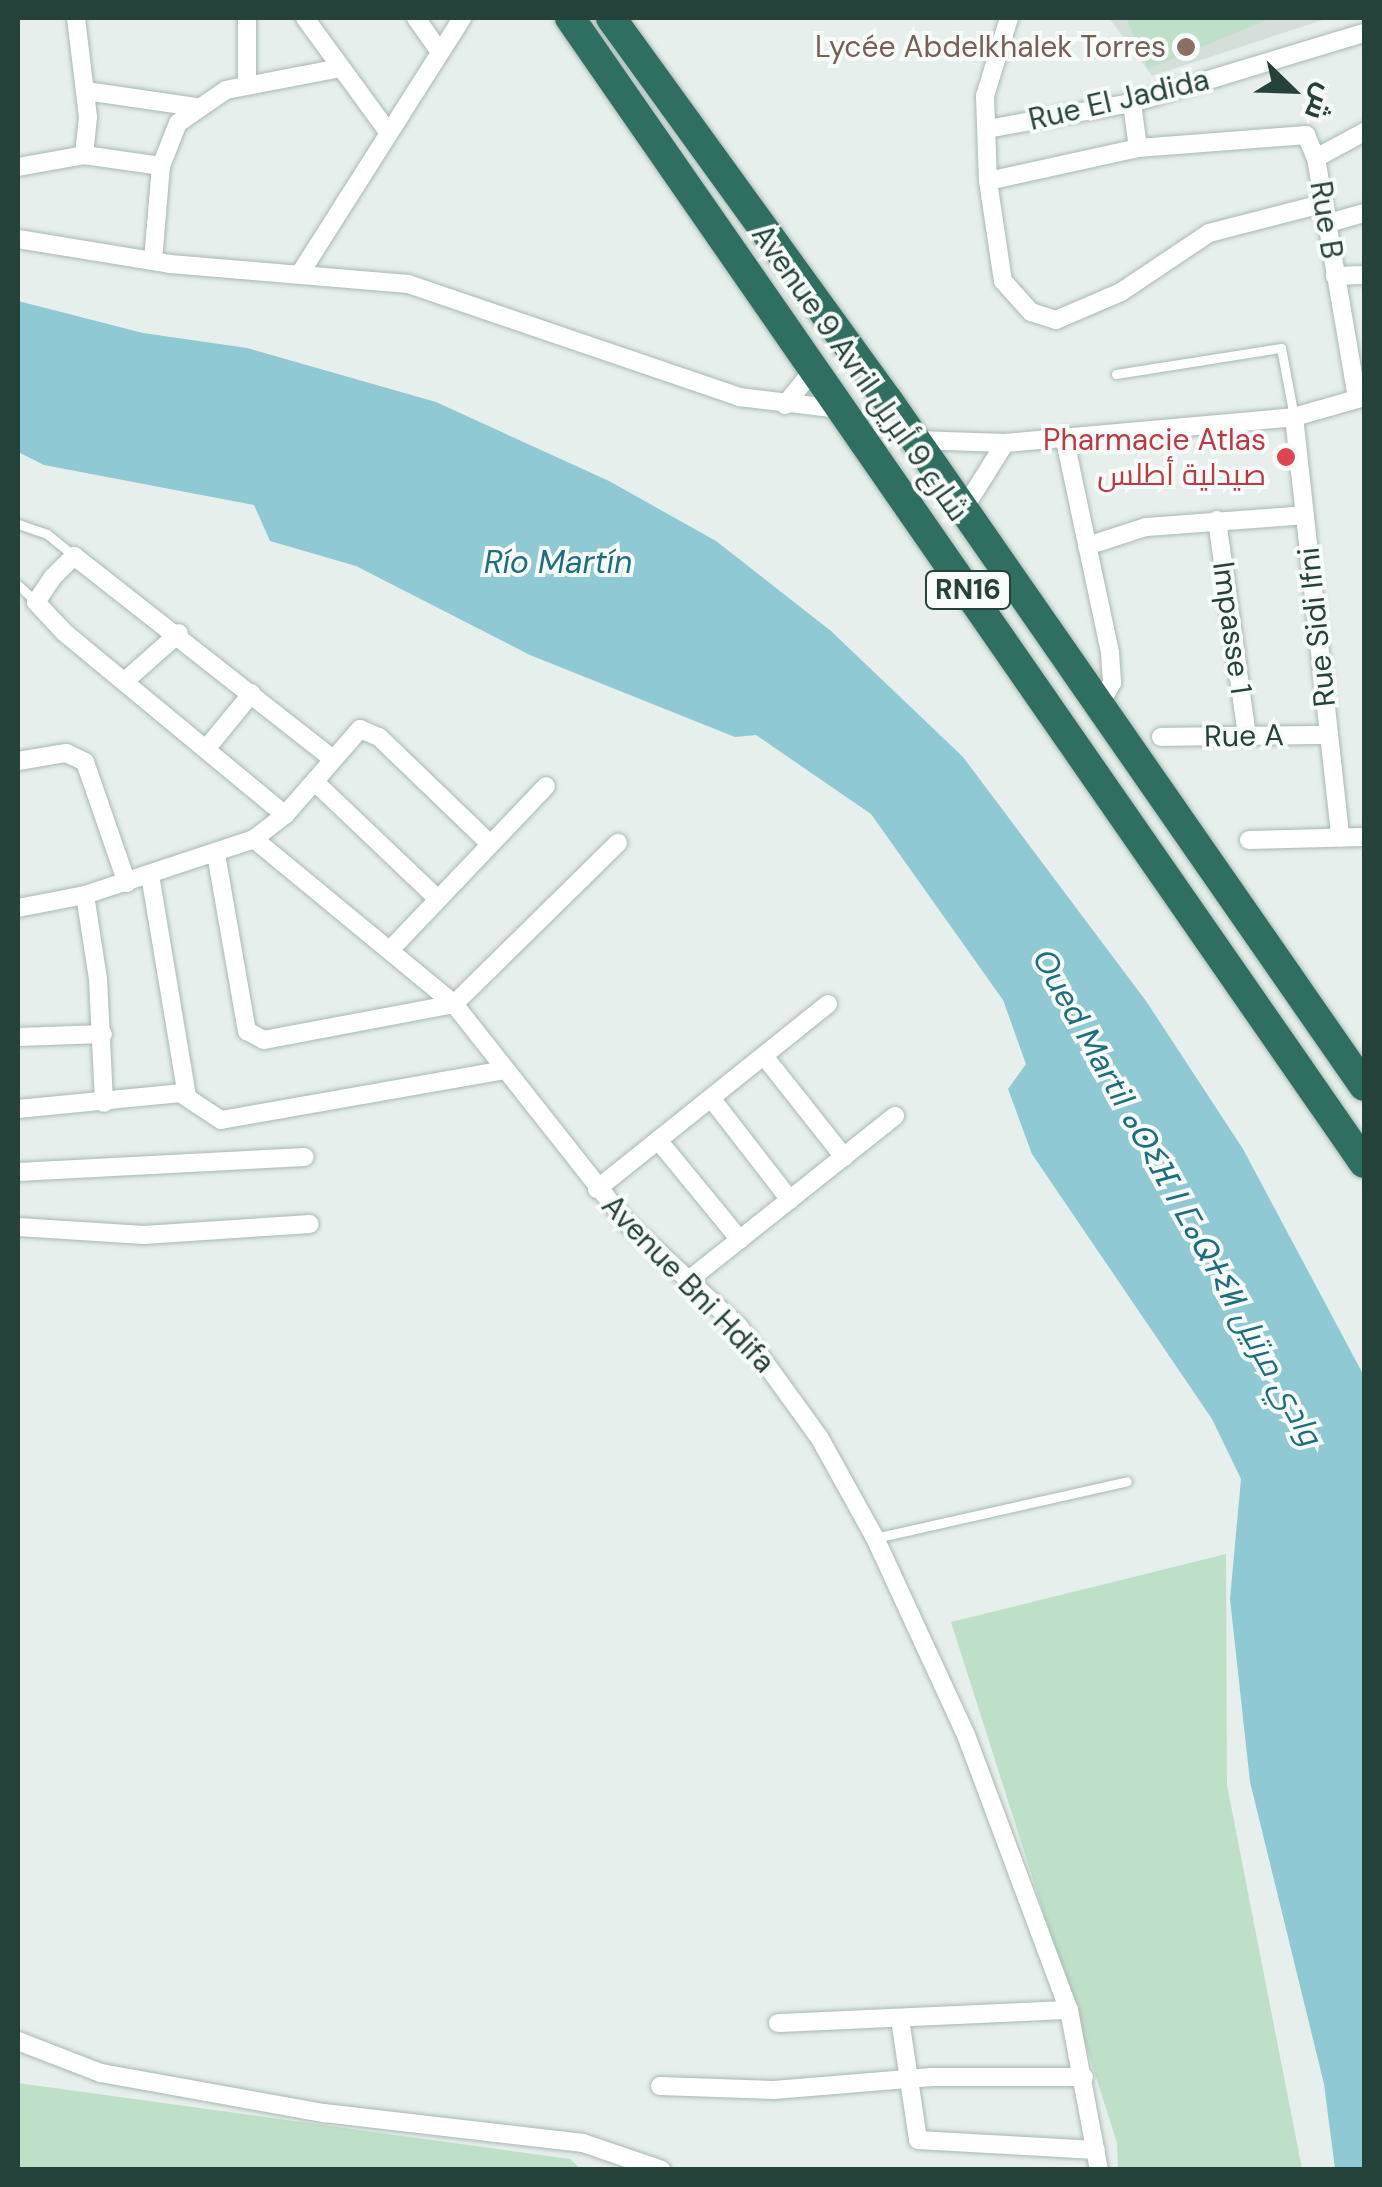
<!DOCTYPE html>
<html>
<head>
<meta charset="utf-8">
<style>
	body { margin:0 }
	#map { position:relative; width:1382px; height:2187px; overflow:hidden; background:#e6efeb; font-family:"DM Sans",Cairo,"Noto Sans Tifinagh",sans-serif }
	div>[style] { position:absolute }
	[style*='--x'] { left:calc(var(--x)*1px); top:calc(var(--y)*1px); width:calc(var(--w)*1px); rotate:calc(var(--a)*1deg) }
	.built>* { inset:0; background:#d4dfda }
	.green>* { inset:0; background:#bfe0c8 }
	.water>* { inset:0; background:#8ec9d4 }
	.roads { filter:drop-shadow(0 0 2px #a8b8b2) drop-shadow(0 0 2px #a8b8b2) }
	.lane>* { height:9px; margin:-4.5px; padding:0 4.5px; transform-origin:4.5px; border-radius:4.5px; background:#fff }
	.street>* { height:18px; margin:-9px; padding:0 9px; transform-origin:9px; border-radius:9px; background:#fff }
	.highway>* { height:30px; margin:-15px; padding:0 15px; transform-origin:15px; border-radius:15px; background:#2f6f62 }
	.dots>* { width:28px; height:28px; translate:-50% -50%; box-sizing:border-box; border:5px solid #f7fbf9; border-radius:50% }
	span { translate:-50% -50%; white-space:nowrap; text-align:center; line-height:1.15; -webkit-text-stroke:8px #f7fbf9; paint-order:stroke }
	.shield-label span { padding:2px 8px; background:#f7fbf9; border:2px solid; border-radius:8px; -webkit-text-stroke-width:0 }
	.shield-label { font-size:28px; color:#24423a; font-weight:700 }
	.education-label { font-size:30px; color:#785e54 }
	.right { translate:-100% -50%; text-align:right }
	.street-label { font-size:30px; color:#24423a }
	.health-label { font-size:30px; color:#be3a42 }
	.water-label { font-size:32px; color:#1c6f80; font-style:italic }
	.frame { position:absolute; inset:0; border:20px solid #24423a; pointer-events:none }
	.north { position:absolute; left:1242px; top:40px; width:100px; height:100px; -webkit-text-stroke:8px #f7fbf9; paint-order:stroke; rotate:113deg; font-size:28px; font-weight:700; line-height:40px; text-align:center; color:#24423a }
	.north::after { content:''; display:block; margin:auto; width:35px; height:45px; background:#24423a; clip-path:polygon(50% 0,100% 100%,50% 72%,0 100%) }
</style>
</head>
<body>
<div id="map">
	<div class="built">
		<div style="clip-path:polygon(1109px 18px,1329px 18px,1152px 76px)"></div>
	</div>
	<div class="green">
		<div style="clip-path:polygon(1126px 18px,1272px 18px,1148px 69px)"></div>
		<div style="clip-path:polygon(1226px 1554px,1227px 1785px,1302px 2169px,1118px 2169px,1117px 2143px,951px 1622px)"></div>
		<div style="clip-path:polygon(18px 2083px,570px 2159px,581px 2169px,18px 2169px)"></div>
	</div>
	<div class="water">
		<div style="clip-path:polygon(18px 301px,143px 333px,247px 348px,436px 402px,609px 481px,716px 541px,831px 631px,963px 757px,1146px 1001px,1243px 1149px,1364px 1376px,1364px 2169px,1335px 2169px,1324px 2084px,1250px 1782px,1230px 1599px,1241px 1479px,1212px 1419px,1032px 1154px,1008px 1089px,1026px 1064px,1003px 1000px,871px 814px,756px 735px,735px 737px,530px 655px,356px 566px,270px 541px,254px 505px,44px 465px,18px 452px)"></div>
	</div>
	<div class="roads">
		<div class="lane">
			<div style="--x:1116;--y:374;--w:167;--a:-9"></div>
			<div style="--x:1281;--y:348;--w:70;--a:79.3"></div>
			<div style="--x:18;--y:524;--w:31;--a:19"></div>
			<div style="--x:47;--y:534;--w:35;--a:39"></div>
			<div style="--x:18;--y:585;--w:25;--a:43"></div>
			<div style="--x:875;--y:1538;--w:258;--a:-12.7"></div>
		</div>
		<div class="street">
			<div style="--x:76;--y:18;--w:100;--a:83.1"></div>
			<div style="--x:88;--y:117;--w:38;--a:96"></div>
			<div style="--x:247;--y:18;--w:66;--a:90"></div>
			<div style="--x:305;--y:18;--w:141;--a:53.9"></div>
			<div style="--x:416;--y:18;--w:42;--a:54.8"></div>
			<div style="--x:1009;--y:18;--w:82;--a:107.1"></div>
			<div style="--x:985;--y:96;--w:85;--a:88"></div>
			<div style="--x:988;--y:181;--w:101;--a:81.5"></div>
			<div style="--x:1003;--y:281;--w:42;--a:47.9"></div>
			<div style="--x:1031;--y:312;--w:26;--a:18"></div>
			<div style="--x:1056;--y:320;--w:71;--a:-23.3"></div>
			<div style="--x:1121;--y:292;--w:106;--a:-33.8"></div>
			<div style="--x:1209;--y:233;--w:116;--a:-14.5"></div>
			<div style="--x:86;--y:91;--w:111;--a:8.3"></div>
			<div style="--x:1132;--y:103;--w:45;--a:82.4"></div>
			<div style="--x:987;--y:129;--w:147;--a:-10.2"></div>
			<div style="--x:1132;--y:103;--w:242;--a:-16.8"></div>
			<div style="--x:1316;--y:158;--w:55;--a:-28.4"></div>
			<div style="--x:18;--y:167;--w:67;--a:-10.3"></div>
			<div style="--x:84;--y:155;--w:78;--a:8.1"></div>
			<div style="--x:988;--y:181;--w:154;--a:-12.4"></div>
			<div style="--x:1138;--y:148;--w:169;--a:-4.4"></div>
			<div style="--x:1306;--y:135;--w:25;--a:67"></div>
			<div style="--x:1316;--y:158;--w:244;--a:80.3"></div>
			<div style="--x:1325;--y:224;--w:41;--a:-15.8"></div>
			<div style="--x:18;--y:239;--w:154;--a:9.3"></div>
			<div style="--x:170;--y:264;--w:239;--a:4.8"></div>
			<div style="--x:408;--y:284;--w:350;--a:18.8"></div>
			<div style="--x:739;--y:397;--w:102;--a:6.8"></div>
			<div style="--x:153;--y:261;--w:95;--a:-85.2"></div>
			<div style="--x:161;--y:166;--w:46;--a:-68.4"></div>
			<div style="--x:178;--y:123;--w:58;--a:-34.5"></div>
			<div style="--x:226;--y:90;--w:116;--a:-10.9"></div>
			<div style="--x:301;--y:272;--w:301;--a:-57.6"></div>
			<div style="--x:1335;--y:276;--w:29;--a:-2"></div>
			<div style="--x:785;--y:405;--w:45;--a:-51.3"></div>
			<div style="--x:1294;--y:417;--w:423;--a:83.7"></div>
			<div style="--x:1064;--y:436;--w:222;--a:78"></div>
			<div style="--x:1110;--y:653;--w:30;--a:86"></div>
			<div style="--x:1112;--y:683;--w:28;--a:120"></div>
			<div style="--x:916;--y:440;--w:89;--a:1.9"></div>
			<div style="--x:1005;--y:443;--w:290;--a:-5.1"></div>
			<div style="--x:1294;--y:417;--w:73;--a:-15.9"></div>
			<div style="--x:963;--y:510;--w:79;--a:-57.9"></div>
			<div style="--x:1217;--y:520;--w:217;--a:82.1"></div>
			<div style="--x:1087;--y:546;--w:62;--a:-17.9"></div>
			<div style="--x:1146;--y:527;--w:159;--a:-4.3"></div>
			<div style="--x:125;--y:681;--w:72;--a:-41.6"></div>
			<div style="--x:1161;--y:737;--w:167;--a:-0.7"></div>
			<div style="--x:206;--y:749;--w:72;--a:-50.6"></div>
			<div style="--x:18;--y:761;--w:49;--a:-9.5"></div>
			<div style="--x:66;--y:753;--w:21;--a:25"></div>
			<div style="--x:85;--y:762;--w:128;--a:70.9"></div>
			<div style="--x:315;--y:782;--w:170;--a:43.6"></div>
			<div style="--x:285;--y:815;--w:287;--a:-140.4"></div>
			<div style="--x:64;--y:632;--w:41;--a:-133"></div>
			<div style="--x:36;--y:602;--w:29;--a:-56"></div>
			<div style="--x:52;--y:578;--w:31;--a:-45"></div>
			<div style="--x:74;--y:556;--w:329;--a:38.1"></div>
			<div style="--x:254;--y:839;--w:39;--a:-38"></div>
			<div style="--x:285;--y:815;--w:114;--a:-48.9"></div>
			<div style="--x:360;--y:729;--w:21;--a:23"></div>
			<div style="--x:379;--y:737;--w:154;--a:43.9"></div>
			<div style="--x:1249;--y:840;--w:115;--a:-1.5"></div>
			<div style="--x:216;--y:854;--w:180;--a:80.1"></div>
			<div style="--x:247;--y:1031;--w:19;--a:28"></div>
			<div style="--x:264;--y:1040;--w:193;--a:-10.7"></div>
			<div style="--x:454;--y:1004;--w:230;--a:-44.5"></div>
			<div style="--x:150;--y:875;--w:223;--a:80.5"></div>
			<div style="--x:85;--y:895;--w:85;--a:81.2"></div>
			<div style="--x:98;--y:979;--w:124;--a:87.2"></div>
			<div style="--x:18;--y:908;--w:68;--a:-11"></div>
			<div style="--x:85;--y:895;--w:178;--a:-18.3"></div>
			<div style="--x:254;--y:839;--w:259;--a:39.5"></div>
			<div style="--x:454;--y:1004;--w:279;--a:51.7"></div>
			<div style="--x:627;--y:1223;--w:154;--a:42.9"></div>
			<div style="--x:740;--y:1328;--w:135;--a:54.1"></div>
			<div style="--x:819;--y:1437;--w:115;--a:61"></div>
			<div style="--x:875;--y:1538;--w:217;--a:65.2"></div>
			<div style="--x:966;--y:1735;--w:294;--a:69.5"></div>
			<div style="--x:1069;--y:2010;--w:163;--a:79.4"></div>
			<div style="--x:390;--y:950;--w:226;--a:-46.4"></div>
			<div style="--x:18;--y:1037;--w:85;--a:-2"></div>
			<div style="--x:764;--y:1056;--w:129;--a:51.6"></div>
			<div style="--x:711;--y:1098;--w:129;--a:52.2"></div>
			<div style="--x:18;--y:1109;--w:163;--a:-5.6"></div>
			<div style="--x:180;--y:1093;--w:49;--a:33.4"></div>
			<div style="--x:221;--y:1120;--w:289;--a:-10"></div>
			<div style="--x:658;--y:1140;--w:129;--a:50.6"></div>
			<div style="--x:18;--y:1172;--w:287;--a:-3"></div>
			<div style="--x:597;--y:1189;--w:296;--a:-38.7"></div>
			<div style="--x:18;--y:1227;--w:126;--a:3.6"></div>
			<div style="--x:144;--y:1235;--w:166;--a:-3.8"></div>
			<div style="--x:690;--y:1279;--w:262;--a:-38.5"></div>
			<div style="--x:900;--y:2019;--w:122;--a:81.5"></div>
			<div style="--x:918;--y:2140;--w:178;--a:3.2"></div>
			<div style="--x:778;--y:2023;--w:291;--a:-2.6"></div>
			<div style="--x:18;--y:2041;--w:89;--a:21.1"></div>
			<div style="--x:101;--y:2073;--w:227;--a:10.2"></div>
			<div style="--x:324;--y:2113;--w:261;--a:6.6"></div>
			<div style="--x:583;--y:2143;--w:83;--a:18.9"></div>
			<div style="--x:660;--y:2086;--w:114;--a:2"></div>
			<div style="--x:774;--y:2090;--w:158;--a:-4.7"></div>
			<div style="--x:931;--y:2077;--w:153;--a:0"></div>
		</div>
		<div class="highway">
			<div style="--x:570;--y:18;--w:1393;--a:55.26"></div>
			<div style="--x:611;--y:18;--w:470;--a:54.1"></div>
			<div style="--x:887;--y:399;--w:836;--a:55.23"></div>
		</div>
	</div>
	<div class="dots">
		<div style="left:1186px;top:47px;background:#8d6e63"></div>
		<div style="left:1286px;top:457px;background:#e0444e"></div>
	</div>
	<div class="shield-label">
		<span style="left:968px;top:590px">RN16</span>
	</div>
	<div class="education-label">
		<span class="right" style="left:1166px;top:47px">Lycée Abdelkhalek Torres</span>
	</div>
	<div class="street-label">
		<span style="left:1119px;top:100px;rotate:-13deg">Rue El Jadida</span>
		<span style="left:1326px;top:220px;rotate:81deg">Rue B</span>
		<span style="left:860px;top:373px;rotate:55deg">Avenue 9 Avril شارع 9 أبريل</span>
		<span style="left:1317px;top:627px;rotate:-96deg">Rue Sidi Ifni</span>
		<span style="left:1232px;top:628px;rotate:82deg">Impasse 1</span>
		<span style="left:1244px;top:736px;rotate:-1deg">Rue A</span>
		<span style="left:688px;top:1284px;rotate:46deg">Avenue Bni Hdifa</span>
	</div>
	<div class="health-label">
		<span class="right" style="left:1266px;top:457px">Pharmacie Atlas<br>صيدلية أطلس</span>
	</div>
	<div class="water-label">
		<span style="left:558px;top:562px">Río Martín</span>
		<span style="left:1177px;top:1197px;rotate:61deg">Oued Martil ⴰⵙⵉⴼ ⵏ ⵎⴰⵕⵜⵉⵍ وادي مرتيل</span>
	</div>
	<div class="frame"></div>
	<div class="north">ش</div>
</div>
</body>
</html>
